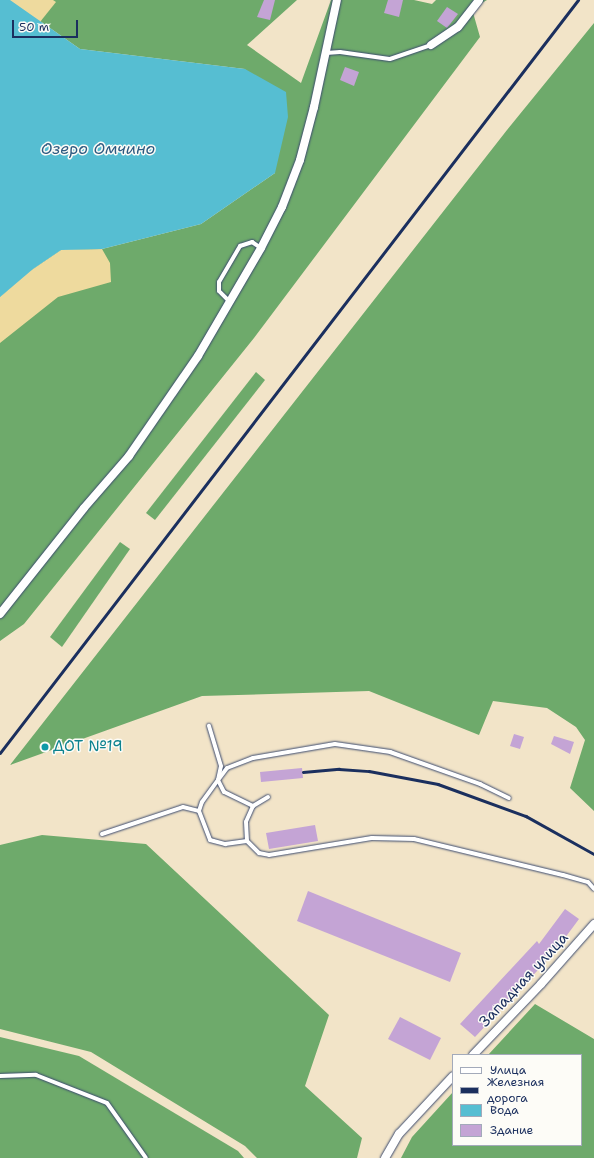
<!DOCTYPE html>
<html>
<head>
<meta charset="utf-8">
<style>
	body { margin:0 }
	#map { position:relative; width:594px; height:1158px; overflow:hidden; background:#f2e4c8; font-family:"Shantell Sans",sans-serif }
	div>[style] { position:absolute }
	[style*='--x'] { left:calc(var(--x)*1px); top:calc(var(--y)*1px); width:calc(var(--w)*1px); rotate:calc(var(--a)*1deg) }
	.forest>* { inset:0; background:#6eaa6b }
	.sand>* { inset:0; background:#eeda9e }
	.water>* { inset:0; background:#56bed2 }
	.building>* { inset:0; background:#c4a4d5 }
	.roads { filter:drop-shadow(0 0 1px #3b4a6e) drop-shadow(0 0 1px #3b4a6e) }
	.service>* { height:4px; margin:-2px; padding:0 2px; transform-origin:2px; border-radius:2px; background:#fff }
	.minor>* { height:8px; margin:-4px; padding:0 4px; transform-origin:4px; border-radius:4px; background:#fff }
	.rail>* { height:2.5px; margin:-1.25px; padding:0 1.25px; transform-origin:1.25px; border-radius:1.25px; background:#1b2f5e }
	.dots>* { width:11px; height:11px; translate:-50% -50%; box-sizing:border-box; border:2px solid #fdfcf7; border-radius:50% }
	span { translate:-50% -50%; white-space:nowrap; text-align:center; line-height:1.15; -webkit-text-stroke:3px #fdfcf7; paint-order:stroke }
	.culture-label { font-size:15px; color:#0d838f }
	.left { translate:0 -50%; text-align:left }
	.street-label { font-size:15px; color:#1b2f5e }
	.water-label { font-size:16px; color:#2d5a81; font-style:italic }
	.legend { position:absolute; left:452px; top:1054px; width:130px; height:92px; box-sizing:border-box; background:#fdfcf7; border:1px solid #a3aaba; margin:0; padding:5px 7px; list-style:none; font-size:12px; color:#1b2f5e }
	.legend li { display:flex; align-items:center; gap:8px; height:20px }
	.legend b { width:20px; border:1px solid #a3aaba }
	.scale { position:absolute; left:12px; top:20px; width:66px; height:18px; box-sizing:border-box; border:2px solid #1b2f5e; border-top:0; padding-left:5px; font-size:12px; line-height:14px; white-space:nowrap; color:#1b2f5e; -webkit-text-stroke:3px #fdfcf7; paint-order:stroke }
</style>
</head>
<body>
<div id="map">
	<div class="forest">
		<div style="clip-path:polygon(10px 0,297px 0,247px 45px,301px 83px,331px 0,414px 0,432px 4px,436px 0,487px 0,472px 9px,480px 37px,254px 338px,24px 624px,0 641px,0 297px,33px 269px,61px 250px,102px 249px,201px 224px,275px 173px,245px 69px,80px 49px)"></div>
		<div style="clip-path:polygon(594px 23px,594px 811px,570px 788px,585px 740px,576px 727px,547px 708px,493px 701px,479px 735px,369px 691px,202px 696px,10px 765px,507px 130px)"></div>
		<div style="clip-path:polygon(256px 372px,265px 380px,155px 520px,146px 513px)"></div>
		<div style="clip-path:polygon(120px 542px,130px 549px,62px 647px,50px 637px)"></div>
		<div style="clip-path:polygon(42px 835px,146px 844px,329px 1015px,305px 1086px,362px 1138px,357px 1158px,257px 1158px,245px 1146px,91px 1052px,0 1029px,0 845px)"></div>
		<div style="clip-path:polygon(535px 1004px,594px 1039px,594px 1158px,401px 1158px,412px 1137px,453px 1092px,453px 1145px,581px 1145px,581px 1055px,488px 1055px)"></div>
		<div style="clip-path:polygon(0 1037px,79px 1056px,238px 1151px,244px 1158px,0 1158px)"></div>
	</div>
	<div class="sand">
		<div style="clip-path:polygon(9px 0,53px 0,56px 2px,40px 22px)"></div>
		<div style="clip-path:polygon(102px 249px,110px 263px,111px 282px,58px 297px,0 343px,0 297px,30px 271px,61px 250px)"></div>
	</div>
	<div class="water">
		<div style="clip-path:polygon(0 0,10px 0,80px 49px,245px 69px,286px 92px,288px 117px,275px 173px,201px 224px,102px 249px,61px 250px,33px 269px,0 297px)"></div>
	</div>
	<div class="building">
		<div style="clip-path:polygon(264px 0,275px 0,270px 20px,257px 17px)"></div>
		<div style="clip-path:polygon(388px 0,403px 0,399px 17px,384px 13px)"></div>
		<div style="clip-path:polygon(447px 7px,458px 14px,447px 28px,437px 21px)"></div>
		<div style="clip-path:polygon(345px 67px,359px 72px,354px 86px,340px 80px)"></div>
		<div style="clip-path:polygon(514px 734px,524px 737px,520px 749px,510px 746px)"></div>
		<div style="clip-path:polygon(554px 736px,574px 742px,570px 754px,551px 744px)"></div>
		<div style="clip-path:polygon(302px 768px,303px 778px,261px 782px,260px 772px)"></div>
		<div style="clip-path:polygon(315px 825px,318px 841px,269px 849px,266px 833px)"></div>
		<div style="clip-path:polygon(308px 891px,461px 953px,450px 982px,297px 921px)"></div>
		<div style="clip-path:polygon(565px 909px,579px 919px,553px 954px,475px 1037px,460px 1024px,537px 941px,539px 944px)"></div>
		<div style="clip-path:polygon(400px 1017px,441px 1038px,430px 1060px,388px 1039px)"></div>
	</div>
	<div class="roads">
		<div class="service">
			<div style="--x:326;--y:53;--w:14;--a:-4"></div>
			<div style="--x:340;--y:52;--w:50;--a:8"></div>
			<div style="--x:390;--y:59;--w:43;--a:-18.9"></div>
			<div style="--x:229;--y:301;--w:14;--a:-135"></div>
			<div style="--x:219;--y:291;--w:9;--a:-90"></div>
			<div style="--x:219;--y:282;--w:42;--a:-59.7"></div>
			<div style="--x:240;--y:246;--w:13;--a:-18"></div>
			<div style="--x:252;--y:242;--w:11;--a:34"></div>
			<div style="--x:268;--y:797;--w:17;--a:149"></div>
			<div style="--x:253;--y:806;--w:17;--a:114"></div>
			<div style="--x:246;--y:822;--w:19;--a:87"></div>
			<div style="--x:247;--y:841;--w:17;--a:45"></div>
			<div style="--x:259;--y:853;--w:10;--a:11"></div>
			<div style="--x:269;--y:855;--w:104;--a:-9.4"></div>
			<div style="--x:372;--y:838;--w:42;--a:1.4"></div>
			<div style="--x:414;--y:839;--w:153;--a:13.6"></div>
			<div style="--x:563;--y:875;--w:26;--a:16"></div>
			<div style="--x:588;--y:882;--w:9;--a:49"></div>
			<div style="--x:253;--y:806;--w:32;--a:-154"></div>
			<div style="--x:224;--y:792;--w:13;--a:-117"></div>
			<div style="--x:218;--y:780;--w:15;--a:-53"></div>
			<div style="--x:227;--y:768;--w:28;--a:-21"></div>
			<div style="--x:253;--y:758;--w:83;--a:-9.7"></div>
			<div style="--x:335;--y:744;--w:56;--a:8.3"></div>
			<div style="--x:390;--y:752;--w:96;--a:19.6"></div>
			<div style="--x:480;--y:784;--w:32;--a:26"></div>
			<div style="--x:199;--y:811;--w:9;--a:-72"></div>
			<div style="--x:202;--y:802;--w:27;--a:-54"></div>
			<div style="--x:218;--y:780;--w:14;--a:-78"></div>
			<div style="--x:221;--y:766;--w:42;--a:-106.7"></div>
			<div style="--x:102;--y:834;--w:85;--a:-18.4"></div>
			<div style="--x:183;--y:807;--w:16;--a:14"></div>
			<div style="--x:199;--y:811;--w:31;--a:69"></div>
			<div style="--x:210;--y:840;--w:16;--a:15"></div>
			<div style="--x:225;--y:844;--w:22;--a:-8"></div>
			<div style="--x:0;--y:1076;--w:36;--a:-2"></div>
			<div style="--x:36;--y:1075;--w:76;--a:21.5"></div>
			<div style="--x:107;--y:1103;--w:67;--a:54.7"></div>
		</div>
		<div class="minor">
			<div style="--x:431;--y:45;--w:32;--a:-34"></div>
			<div style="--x:458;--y:27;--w:34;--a:-52"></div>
			<div style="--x:0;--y:614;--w:135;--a:-51.6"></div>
			<div style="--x:84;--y:508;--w:69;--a:-49.1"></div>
			<div style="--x:129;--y:456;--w:121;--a:-55.4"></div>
			<div style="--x:198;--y:356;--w:125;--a:-59.7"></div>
			<div style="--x:261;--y:248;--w:46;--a:-62.9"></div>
			<div style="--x:282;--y:207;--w:50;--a:-69"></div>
			<div style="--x:300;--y:160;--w:55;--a:-75.2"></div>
			<div style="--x:314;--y:107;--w:109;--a:-77.9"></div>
			<div style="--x:473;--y:1055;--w:98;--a:-46.2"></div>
			<div style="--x:541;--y:984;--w:80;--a:-48.5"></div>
			<div style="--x:385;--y:1158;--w:28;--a:-60"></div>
			<div style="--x:399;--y:1134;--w:79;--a:-47"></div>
		</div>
	</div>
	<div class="rail">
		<div style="--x:0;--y:753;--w:949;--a:-52.49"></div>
		<div style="--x:303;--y:772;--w:36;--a:-5"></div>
		<div style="--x:339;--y:769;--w:30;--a:4"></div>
		<div style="--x:369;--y:771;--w:70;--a:10.7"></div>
		<div style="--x:438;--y:784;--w:94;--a:20"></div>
		<div style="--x:526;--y:816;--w:78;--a:29.2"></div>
	</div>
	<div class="dots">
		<div style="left:45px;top:747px;background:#0f9aa8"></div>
	</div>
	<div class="culture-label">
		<span class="left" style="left:53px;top:747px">ДОТ №19</span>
	</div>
	<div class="street-label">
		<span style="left:524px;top:980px;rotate:-47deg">Западная улица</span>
	</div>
	<div class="water-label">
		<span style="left:98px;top:149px">Озеро Омчино</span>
	</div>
	<ul class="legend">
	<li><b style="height:5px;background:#fff"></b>Улица</li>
	<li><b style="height:5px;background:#1b2f5e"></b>Железная дорога</li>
	<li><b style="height:11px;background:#56bed2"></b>Вода</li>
	<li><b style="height:11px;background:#c4a4d5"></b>Здание</li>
	</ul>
	<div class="scale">50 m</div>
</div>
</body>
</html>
